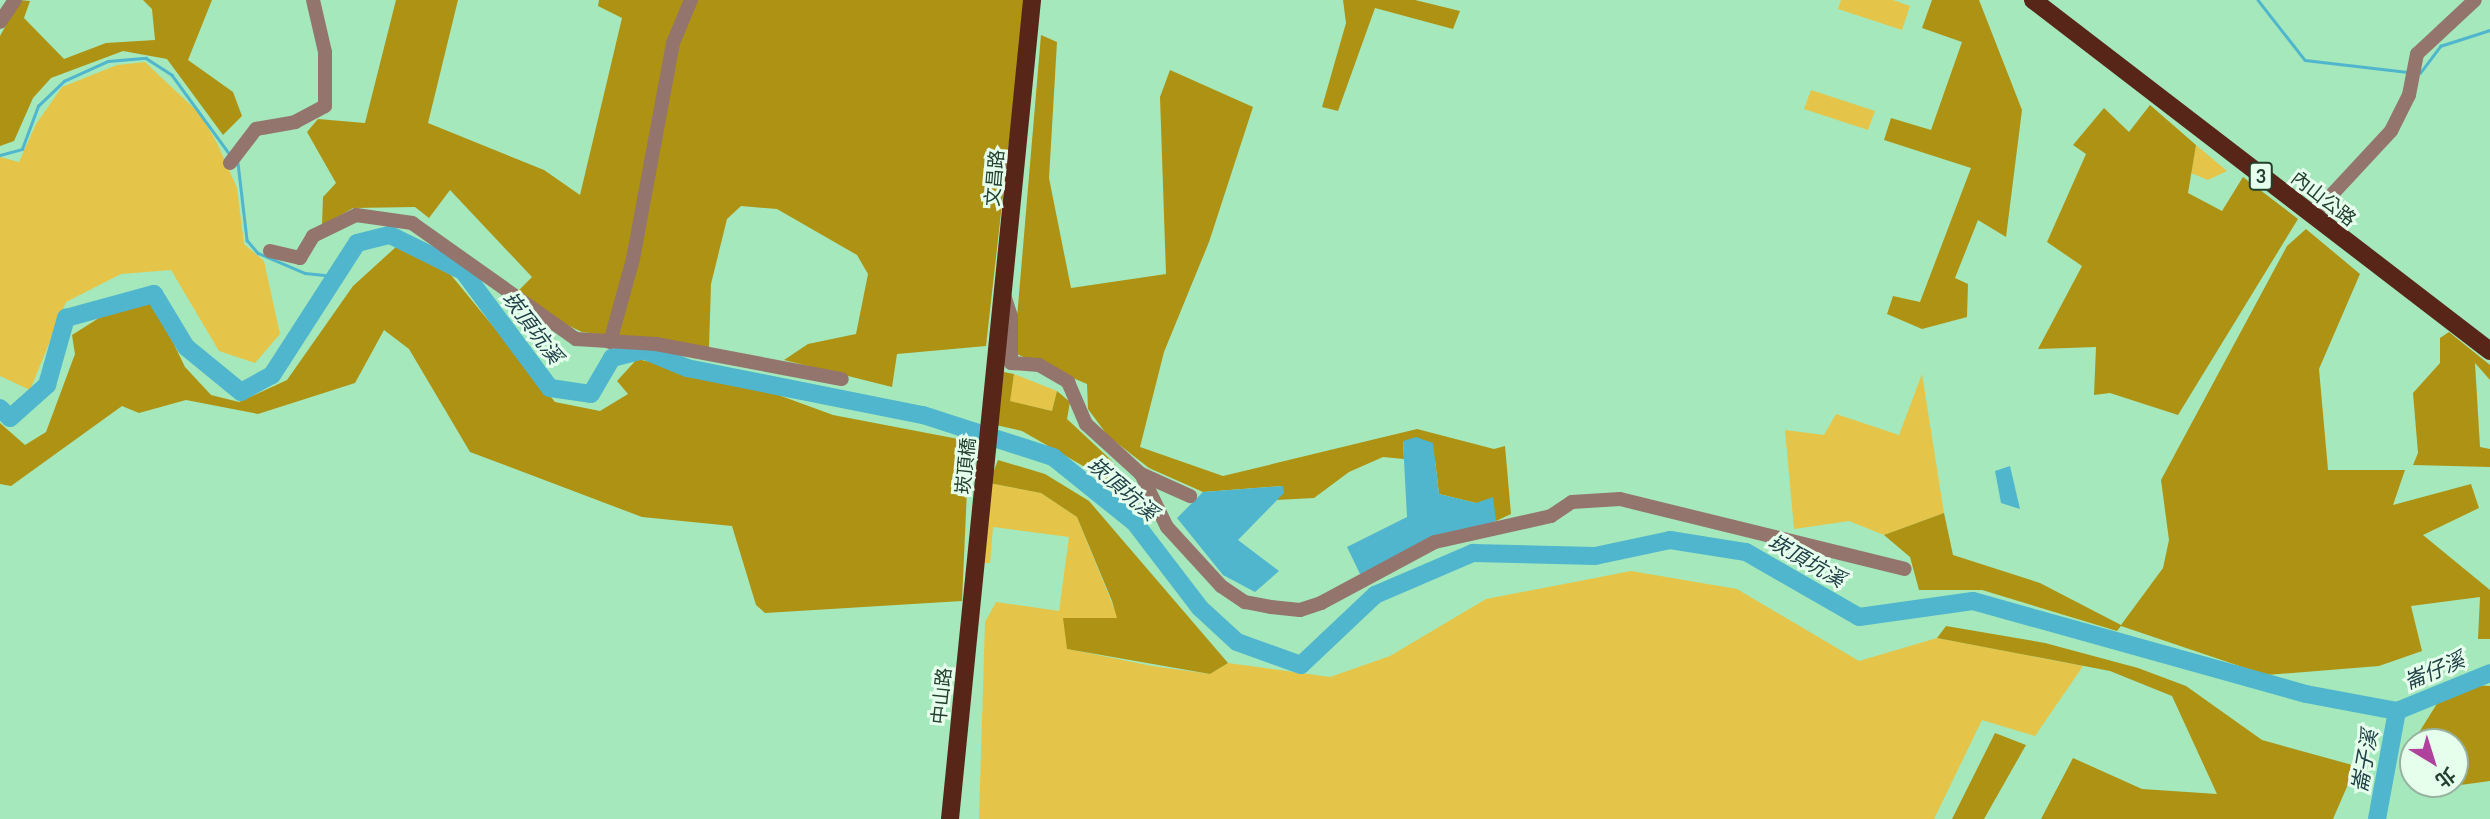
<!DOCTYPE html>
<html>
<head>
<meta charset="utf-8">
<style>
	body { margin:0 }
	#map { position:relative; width:2490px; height:819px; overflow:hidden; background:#a5e8bc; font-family:Lato,"Noto Sans TC",sans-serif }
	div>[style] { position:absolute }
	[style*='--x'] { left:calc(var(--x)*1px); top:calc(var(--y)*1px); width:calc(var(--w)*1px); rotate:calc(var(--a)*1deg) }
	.green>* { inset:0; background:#e4c549 }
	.forest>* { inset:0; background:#ae9213 }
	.water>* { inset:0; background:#50b6cd }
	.stream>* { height:2.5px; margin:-1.25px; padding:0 1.25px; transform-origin:1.25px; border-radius:1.25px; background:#50b6cd }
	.river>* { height:18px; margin:-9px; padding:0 9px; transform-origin:9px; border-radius:9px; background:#50b6cd }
	.minor>* { height:14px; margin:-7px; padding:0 7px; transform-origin:7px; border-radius:7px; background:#94756d }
	.major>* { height:18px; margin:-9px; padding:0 9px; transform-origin:9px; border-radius:9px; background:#582619 }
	span { translate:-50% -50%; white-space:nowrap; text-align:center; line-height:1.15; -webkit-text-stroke:6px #e5ffec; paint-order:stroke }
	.shield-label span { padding:2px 5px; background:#e5ffec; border:2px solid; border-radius:5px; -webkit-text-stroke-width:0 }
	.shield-label { font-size:18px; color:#233f2d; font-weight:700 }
	.street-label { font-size:19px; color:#233f2d }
	.water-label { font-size:21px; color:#203f47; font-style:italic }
	.north { position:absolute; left:2399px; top:728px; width:70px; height:70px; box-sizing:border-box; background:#e5ffec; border:2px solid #97b2a0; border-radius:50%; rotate:142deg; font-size:19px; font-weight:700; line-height:28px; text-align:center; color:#233f2d }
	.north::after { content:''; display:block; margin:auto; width:24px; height:32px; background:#b0419d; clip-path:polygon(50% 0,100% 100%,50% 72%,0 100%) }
</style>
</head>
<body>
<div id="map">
	<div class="green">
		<div style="clip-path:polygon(1841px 0,1893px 0,1910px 6px,1902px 30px,1838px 9px)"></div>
		<div style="clip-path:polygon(145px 62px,200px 114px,217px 143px,237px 188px,244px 244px,264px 261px,280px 334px,255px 363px,219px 351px,171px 270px,121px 274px,66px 302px,30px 390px,0 376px,0 157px,19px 162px,36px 124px,62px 87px,117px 65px)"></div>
		<div style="clip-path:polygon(1811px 90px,1875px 111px,1868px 130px,1804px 109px)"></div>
		<div style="clip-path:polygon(2196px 145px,2227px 171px,2208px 180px,2191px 173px)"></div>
		<div style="clip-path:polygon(1014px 374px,1057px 391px,1052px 411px,1009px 401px)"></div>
		<div style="clip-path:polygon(1922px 374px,1944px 513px,1884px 535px,1849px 521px,1794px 529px,1785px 430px,1824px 435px,1836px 414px,1899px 435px)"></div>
		<div style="clip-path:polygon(989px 483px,1041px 493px,1077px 517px,1118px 618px,1068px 649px,1152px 666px,1210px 674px,1228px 663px,1330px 677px,1390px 656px,1486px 599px,1631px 571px,1737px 589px,1859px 661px,1937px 638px,2083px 666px,2035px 736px,1982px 720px,1934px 819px,979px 819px,985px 622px,996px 602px,1059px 611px,1069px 537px,993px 527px,990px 563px,981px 563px)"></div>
	</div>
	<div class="forest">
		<div style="clip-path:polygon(20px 0,30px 1px,24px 18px,64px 59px,106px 43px,155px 40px,152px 9px,143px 0,212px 0,188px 60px,233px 92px,242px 116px,223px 135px,167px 59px,123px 51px,51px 78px,33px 98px,14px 141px,0 146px,0 36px)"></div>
		<div style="clip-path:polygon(396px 0,458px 0,428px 123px,544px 170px,580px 195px,622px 18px,598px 6px,599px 0,1025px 0,986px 346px,897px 354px,892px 387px,784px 360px,808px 344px,856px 334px,868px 274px,857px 255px,777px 209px,741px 206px,727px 219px,711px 284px,709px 348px,582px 332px,548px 316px,519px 290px,532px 277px,450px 190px,429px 218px,415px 207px,353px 208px,322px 226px,323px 197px,336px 183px,307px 132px,318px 119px,365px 123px)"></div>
		<div style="clip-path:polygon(1343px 0,1415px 0,1460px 11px,1453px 29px,1375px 8px,1338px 111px,1322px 107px,1346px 23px)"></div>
		<div style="clip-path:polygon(1932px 0,1979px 0,2022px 110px,2006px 237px,1978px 220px,1955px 278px,1968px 284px,1967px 317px,1922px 329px,1887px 314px,1893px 296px,1920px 302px,1971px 168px,1884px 140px,1891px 118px,1931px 130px,1962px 42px,1922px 28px)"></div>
		<div style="clip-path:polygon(1041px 35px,1057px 42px,1049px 178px,1071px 288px,1166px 274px,1160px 97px,1170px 70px,1253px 107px,1209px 242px,1164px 352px,1140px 447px,1223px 476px,1417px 429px,1494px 449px,1505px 446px,1511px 514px,1496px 521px,1476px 503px,1439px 494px,1435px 460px,1403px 441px,1404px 459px,1383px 457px,1349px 472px,1314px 498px,1276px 500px,1283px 486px,1203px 492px,1149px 468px,1108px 436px,1088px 409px,1087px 384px,1014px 353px)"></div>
		<div style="clip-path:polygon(2150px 105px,2196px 145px,2188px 193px,2222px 211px,2243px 177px,2298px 219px,2178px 415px,2110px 393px,2094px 395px,2096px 347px,2038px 349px,2082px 266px,2047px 242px,2086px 154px,2073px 145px,2104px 108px,2129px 132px)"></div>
		<div style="clip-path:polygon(2306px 229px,2360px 274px,2319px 369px,2328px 470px,2405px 470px,2393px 505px,2471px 484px,2479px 508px,2423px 535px,2490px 590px,2490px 639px,2478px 639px,2480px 597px,2411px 606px,2422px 651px,2379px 666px,2266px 675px,2121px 626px,2117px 631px,1982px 590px,1919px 590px,1910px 557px,1884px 535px,1944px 513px,1953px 555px,2040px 583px,2121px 625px,2163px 568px,2169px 540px,2161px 480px,2287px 246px)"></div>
		<div style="clip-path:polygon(397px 246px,451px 275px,555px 402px,600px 411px,628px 394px,617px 381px,637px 359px,746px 383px,833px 415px,974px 442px,969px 471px,954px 471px,955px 487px,967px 490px,962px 601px,765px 613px,756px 605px,732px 526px,642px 517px,470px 452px,409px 349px,384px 330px,355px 383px,258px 414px,186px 400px,139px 413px,122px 406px,11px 486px,0 484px,0 423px,25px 445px,46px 432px,75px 354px,72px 335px,110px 311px,153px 301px,185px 367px,211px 395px,239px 402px,287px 380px,353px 286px)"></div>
		<div style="clip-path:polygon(2449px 332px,2490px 365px,2490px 380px,2475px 363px,2480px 447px,2490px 449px,2490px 467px,2413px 465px,2418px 453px,2413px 393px,2440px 363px,2440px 338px)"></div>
		<div style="clip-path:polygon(999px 371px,1014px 374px,1010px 401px,1052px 411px,1057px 391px,1070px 402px,1067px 419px,1111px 460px,1140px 497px,1132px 503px,1106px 479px,1022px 431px,996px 425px)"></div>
		<div style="clip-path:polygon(998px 460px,1045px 474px,1089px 501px,1228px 663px,1210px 674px,1067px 649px,1063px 618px,1117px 618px,1112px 601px,1077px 517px,1041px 493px,989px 483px)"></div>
		<div style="clip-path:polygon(1946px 626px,2045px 643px,2138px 668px,2186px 686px,2262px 740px,2356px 766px,2333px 819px,2041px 819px,2073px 758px,2142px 789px,2217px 794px,2172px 696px,2110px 671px,1937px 638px)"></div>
		<div style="clip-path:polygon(2474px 685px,2490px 686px,2490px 781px,2416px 791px,2401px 762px,2413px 743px,2413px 784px,2455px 784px,2455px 742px,2413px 742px,2438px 702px)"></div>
		<div style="clip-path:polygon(1995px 733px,2026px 745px,1984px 819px,1952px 819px)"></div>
	</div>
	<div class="water">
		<div style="clip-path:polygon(1416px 437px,1433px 443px,1439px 494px,1476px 503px,1493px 497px,1496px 521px,1361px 576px,1347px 547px,1407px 517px,1403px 441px)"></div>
		<div style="clip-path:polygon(2010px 466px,2020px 509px,2001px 503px,1995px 471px)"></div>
		<div style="clip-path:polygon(1283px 486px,1284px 493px,1238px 540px,1279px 571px,1255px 592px,1223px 575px,1177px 518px,1203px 492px)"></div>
	</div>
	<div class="stream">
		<div style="--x:2258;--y:0;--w:76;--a:51.9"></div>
		<div style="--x:2305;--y:60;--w:103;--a:6.7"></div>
		<div style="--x:2420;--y:73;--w:34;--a:-53"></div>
		<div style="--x:2440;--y:46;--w:52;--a:-17.7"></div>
		<div style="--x:0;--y:155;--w:23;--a:-15"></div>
		<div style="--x:22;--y:149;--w:46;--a:-69.6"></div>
		<div style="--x:38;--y:106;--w:36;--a:-44"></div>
		<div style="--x:64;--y:81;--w:48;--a:-24.4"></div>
		<div style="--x:108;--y:61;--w:38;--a:-5"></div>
		<div style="--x:146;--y:58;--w:31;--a:33"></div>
		<div style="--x:172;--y:75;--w:100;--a:53.9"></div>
		<div style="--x:238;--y:163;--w:78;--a:83.3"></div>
		<div style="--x:247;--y:240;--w:17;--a:50"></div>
		<div style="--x:258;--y:253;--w:51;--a:23.1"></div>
		<div style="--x:305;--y:273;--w:29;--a:6"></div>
	</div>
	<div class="river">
		<div style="--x:0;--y:408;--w:14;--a:45"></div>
		<div style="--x:10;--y:418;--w:50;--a:-41.7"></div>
		<div style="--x:47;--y:385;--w:70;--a:-74.2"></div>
		<div style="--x:66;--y:318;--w:91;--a:-15.3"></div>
		<div style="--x:154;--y:294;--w:62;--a:58.9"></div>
		<div style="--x:186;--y:347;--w:71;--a:39.3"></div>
		<div style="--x:241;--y:392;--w:35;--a:-29"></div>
		<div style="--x:272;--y:375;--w:157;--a:-57.2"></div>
		<div style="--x:357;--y:243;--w:34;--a:-14"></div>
		<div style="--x:390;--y:235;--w:81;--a:26.3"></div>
		<div style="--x:463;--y:271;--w:146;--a:53.4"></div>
		<div style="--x:550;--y:388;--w:41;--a:8.3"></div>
		<div style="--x:591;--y:394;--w:42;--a:-59.7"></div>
		<div style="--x:612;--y:358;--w:32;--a:-14"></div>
		<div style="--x:643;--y:350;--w:48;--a:22.2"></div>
		<div style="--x:687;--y:368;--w:241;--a:11.3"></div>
		<div style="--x:923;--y:415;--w:137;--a:17.9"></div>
		<div style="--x:1053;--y:457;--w:105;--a:38.8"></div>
		<div style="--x:1135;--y:523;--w:107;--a:52.6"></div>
		<div style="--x:1200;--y:608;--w:50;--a:42.6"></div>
		<div style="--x:1237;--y:642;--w:68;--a:19.8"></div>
		<div style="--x:1301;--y:665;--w:102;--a:-43.4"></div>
		<div style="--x:1375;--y:595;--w:107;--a:-23.2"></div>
		<div style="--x:1473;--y:553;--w:122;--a:1.4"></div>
		<div style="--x:1595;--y:556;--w:77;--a:-12"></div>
		<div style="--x:1670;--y:540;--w:77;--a:9"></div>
		<div style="--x:1746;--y:552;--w:130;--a:29.9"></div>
		<div style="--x:1859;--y:617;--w:115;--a:-8"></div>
		<div style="--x:1973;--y:601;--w:346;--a:15.6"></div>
		<div style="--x:2306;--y:694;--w:93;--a:10.6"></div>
		<div style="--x:2397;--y:711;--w:100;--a:-22.2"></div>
		<div style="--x:2377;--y:819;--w:110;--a:-79.5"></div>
	</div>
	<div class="minor">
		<div style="--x:0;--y:22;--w:27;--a:-56"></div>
		<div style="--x:230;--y:163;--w:43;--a:-52.6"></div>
		<div style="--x:256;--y:129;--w:40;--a:-10"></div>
		<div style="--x:295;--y:122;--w:34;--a:-28"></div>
		<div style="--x:325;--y:106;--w:54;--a:-90"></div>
		<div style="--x:325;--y:52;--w:53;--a:-103"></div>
		<div style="--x:2312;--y:216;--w:116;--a:-47.1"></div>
		<div style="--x:2391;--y:131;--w:40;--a:-63.4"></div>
		<div style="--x:2409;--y:95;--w:42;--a:-79"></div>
		<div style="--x:2417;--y:54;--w:79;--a:-43"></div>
		<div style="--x:270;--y:251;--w:31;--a:13"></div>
		<div style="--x:300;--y:258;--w:26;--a:-59"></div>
		<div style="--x:313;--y:236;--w:48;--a:-26"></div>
		<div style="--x:356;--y:215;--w:57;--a:8.1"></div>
		<div style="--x:412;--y:223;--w:201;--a:35.3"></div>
		<div style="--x:576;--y:339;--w:80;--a:3.6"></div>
		<div style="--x:656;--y:344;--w:189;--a:10.7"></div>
		<div style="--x:1004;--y:295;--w:22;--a:72"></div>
		<div style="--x:1011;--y:316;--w:47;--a:90"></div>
		<div style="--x:1011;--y:363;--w:28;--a:4"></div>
		<div style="--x:1039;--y:365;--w:34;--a:30"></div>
		<div style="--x:1068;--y:382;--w:46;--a:66.8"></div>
		<div style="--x:1086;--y:424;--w:74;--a:42.3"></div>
		<div style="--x:1141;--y:474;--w:54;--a:24.2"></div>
		<div style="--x:610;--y:342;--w:86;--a:-74.5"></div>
		<div style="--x:633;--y:259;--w:220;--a:-79.5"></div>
		<div style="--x:673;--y:43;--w:47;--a:-67.3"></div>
		<div style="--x:1141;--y:474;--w:59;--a:63.9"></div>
		<div style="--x:1167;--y:527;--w:80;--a:47.5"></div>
		<div style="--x:1221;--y:586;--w:29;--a:34"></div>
		<div style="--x:1245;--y:602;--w:26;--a:11"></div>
		<div style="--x:1271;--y:607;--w:29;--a:6"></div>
		<div style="--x:1300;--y:610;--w:22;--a:-18"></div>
		<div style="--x:1321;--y:603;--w:129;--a:-28.2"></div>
		<div style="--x:1435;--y:542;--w:119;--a:-12.6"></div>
		<div style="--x:1551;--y:516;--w:25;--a:-34"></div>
		<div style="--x:1572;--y:502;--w:48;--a:-3.6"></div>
		<div style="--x:1620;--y:499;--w:293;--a:13.8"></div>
	</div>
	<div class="major">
		<div style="--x:2033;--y:0;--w:576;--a:37.53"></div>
		<div style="--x:950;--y:819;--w:823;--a:-84.28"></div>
	</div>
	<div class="shield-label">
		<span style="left:2261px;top:176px">3</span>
	</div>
	<div class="street-label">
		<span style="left:994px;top:178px;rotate:-85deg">文昌路</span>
		<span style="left:2324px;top:198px;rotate:38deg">內山公路</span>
		<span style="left:965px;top:466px;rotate:-84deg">崁頂橋</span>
		<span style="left:941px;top:696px;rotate:-84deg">中山路</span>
	</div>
	<div class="water-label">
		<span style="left:533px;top:327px;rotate:53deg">崁頂坑溪</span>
		<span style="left:1123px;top:488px;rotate:41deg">崁頂坑溪</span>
		<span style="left:1807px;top:560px;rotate:30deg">崁頂坑溪</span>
		<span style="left:2434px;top:670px;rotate:-23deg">崙仔溪</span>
		<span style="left:2364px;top:761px;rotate:-80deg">崙子溪</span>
	</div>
	<div class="north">北</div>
</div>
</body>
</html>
